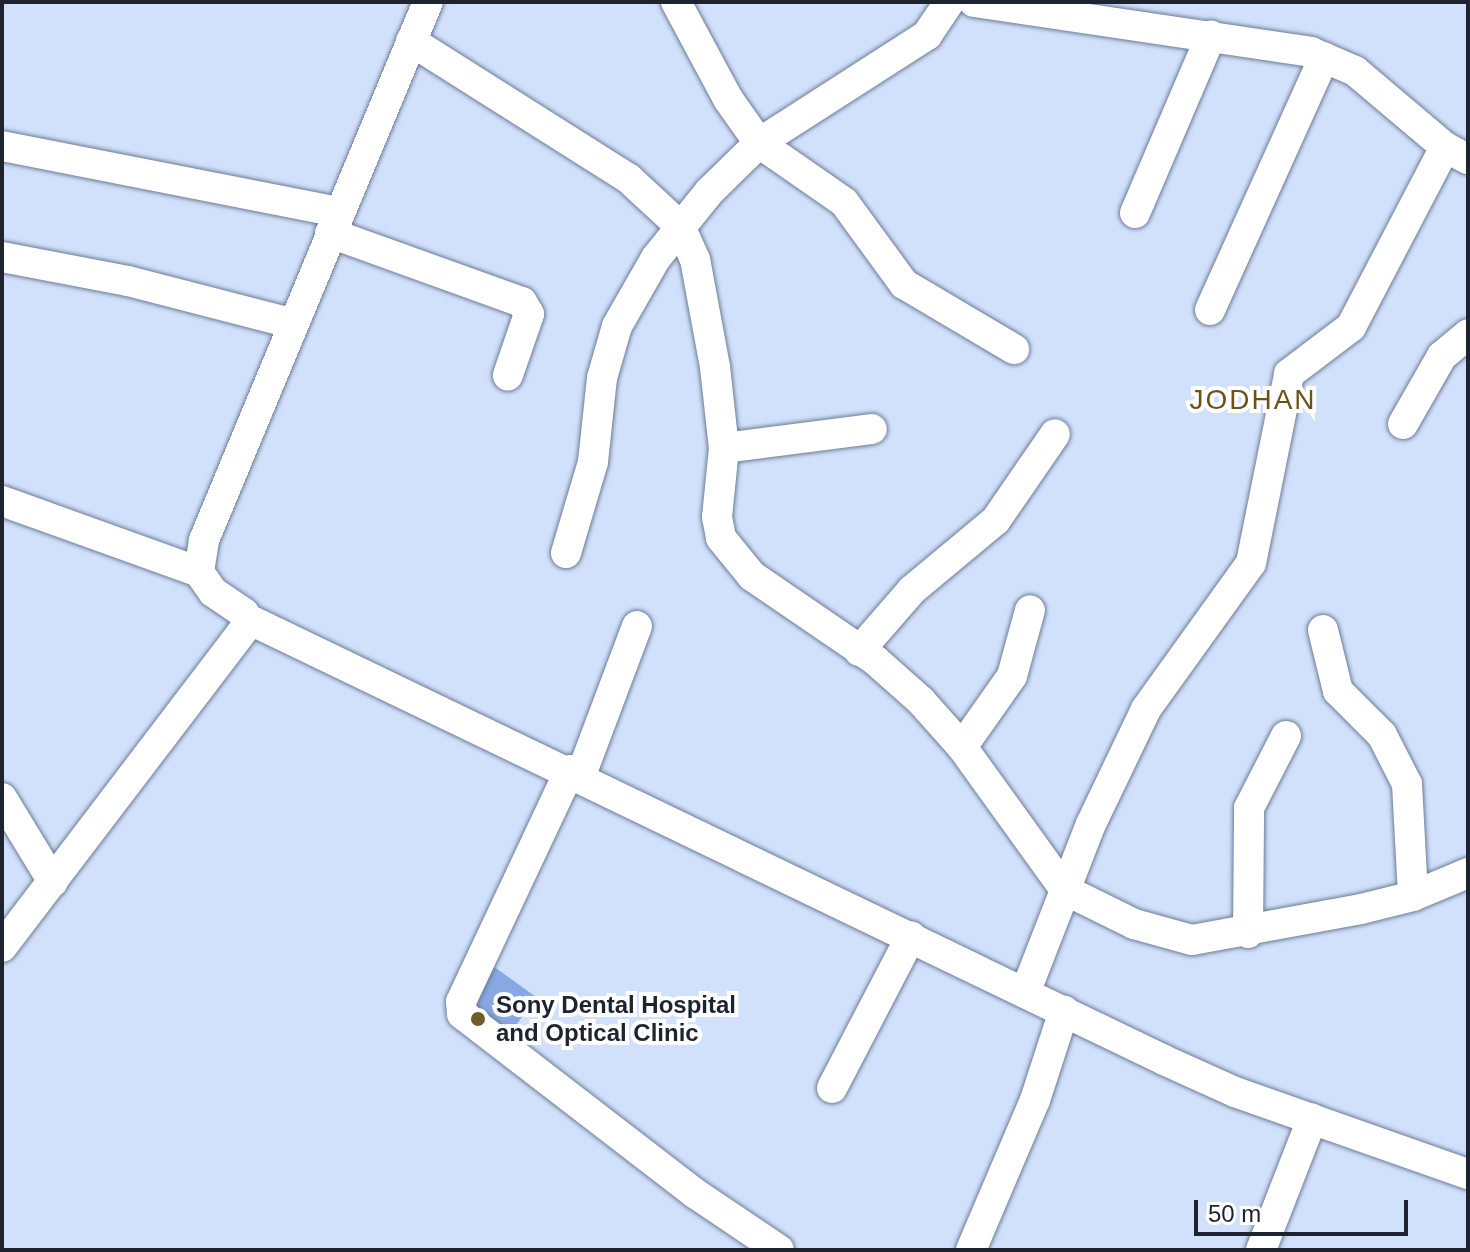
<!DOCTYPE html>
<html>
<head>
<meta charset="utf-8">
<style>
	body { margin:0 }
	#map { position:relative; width:1470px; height:1252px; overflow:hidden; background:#d2e1fb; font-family:Helvetica,sans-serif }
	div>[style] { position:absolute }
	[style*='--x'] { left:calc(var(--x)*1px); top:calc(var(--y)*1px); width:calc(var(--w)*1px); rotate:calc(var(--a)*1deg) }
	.building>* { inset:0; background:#87a8e2 }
	.roads { filter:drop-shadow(0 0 2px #6c7c99) drop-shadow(0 0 2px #6c7c99) }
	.street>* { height:30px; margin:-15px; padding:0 15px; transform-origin:15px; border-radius:15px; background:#fff }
	.dots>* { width:22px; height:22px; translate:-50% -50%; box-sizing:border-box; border:4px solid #fff; border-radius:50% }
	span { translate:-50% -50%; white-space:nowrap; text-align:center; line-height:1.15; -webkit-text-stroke:8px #fff; paint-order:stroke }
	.poi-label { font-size:24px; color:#1d232f; font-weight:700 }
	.left { translate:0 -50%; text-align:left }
	.quarter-label { font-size:28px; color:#6b5219; letter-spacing:2px }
	.frame { position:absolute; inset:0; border:4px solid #1d232f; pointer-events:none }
	.scale { position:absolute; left:1194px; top:1200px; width:214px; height:36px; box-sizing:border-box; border:4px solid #1d232f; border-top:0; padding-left:10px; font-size:24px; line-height:28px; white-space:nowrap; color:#1d232f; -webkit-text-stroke:6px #fff; paint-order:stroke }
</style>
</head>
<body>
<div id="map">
	<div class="building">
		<div style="clip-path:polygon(493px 966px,536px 997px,505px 1041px,462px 1010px)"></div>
	</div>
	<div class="roads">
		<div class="street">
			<div style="--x:676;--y:2;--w:110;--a:61.8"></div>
			<div style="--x:728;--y:99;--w:54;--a:54.8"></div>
			<div style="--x:759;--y:143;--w:103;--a:34.8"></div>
			<div style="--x:844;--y:202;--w:102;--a:53.8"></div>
			<div style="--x:904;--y:284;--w:128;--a:30.6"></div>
			<div style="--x:974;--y:2;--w:341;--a:8.4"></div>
			<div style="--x:1311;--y:52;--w:48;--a:23.4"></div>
			<div style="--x:1355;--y:71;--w:118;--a:40.2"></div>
			<div style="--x:1445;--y:147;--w:26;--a:28"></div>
			<div style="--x:411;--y:41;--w:257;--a:32.3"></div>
			<div style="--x:628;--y:178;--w:71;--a:42.7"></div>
			<div style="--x:680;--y:226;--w:36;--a:66"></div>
			<div style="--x:695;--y:259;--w:110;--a:79.5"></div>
			<div style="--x:715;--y:367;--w:81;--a:83.7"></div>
			<div style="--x:724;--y:448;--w:69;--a:95.8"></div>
			<div style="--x:717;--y:517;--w:21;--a:79"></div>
			<div style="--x:721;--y:538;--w:49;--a:50.8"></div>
			<div style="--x:752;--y:576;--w:150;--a:34.4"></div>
			<div style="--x:876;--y:661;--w:60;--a:41.6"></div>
			<div style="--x:921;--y:701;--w:62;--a:48.3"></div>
			<div style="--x:962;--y:747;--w:176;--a:54.2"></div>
			<div style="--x:1065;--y:890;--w:77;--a:26.2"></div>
			<div style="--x:1134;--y:924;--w:60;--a:15.4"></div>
			<div style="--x:1192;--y:940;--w:172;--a:-10.4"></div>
			<div style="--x:1361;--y:909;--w:54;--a:-14"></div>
			<div style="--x:1413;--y:896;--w:60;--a:-22.7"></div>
			<div style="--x:2;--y:146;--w:342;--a:11.1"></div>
			<div style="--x:1135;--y:213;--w:193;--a:-66.8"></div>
			<div style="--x:330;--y:233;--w:204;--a:19.8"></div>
			<div style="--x:522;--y:302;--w:14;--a:60"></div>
			<div style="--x:529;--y:314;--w:65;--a:109"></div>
			<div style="--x:2;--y:257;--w:128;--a:10.8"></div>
			<div style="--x:128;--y:281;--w:171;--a:14.5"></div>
			<div style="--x:1210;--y:310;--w:277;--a:-65.7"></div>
			<div style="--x:1403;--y:424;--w:78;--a:-60.2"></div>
			<div style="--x:1442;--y:356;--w:34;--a:-40"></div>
			<div style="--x:724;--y:448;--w:149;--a:-7.3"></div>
			<div style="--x:2;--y:501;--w:209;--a:19.8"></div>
			<div style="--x:566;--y:553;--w:95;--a:-73.5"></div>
			<div style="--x:593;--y:462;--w:84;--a:-83.9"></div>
			<div style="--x:602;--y:378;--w:54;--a:-73.9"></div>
			<div style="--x:617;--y:326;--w:78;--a:-60.2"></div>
			<div style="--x:656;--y:258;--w:85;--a:-51.2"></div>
			<div style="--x:709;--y:192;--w:70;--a:-44.4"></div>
			<div style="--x:759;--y:143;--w:200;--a:-32.7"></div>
			<div style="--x:927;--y:35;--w:40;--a:-56"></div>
			<div style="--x:246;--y:618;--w:1019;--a:25.71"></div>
			<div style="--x:1164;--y:1060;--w:78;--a:24.3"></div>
			<div style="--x:1235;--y:1092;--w:247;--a:19.4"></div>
			<div style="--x:1323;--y:630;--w:63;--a:76.2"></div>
			<div style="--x:1338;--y:691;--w:62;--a:45"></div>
			<div style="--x:1382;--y:735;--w:55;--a:63"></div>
			<div style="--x:1407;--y:784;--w:112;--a:86.9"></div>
			<div style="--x:859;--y:651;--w:81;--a:-49"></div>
			<div style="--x:912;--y:590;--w:109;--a:-39.8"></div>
			<div style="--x:996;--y:520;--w:104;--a:-55.5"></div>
			<div style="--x:962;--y:747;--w:87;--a:-54.8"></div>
			<div style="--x:1012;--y:676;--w:68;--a:-74.7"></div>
			<div style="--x:570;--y:770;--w:256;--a:115.2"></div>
			<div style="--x:461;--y:1002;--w:12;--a:85"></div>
			<div style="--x:462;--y:1014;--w:295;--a:37.6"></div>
			<div style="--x:696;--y:1194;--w:100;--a:34"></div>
			<div style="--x:581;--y:775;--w:159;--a:-69.4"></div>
			<div style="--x:2;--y:798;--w:98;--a:58.7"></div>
			<div style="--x:1248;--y:933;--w:125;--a:-89.5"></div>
			<div style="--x:1249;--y:808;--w:81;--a:-62.8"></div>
			<div style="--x:2;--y:947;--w:402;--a:-52.7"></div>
			<div style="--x:246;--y:627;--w:14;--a:-98"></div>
			<div style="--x:244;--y:613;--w:37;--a:-146"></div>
			<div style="--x:213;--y:592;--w:24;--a:-125"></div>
			<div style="--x:199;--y:572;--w:32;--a:-81"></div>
			<div style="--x:204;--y:540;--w:583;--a:-67.4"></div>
			<div style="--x:1025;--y:993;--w:181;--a:-68.7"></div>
			<div style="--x:1091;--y:824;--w:127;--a:-64.4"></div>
			<div style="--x:1146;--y:709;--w:180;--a:-54.3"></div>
			<div style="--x:1251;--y:563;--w:193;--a:-78.6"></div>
			<div style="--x:1289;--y:374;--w:78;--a:-37.2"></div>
			<div style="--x:1351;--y:327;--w:203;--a:-62.4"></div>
			<div style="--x:832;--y:1088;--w:171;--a:-62.5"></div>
			<div style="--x:971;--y:1250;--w:163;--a:-66.9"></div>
			<div style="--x:1035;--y:1100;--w:94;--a:-72"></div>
			<div style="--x:1261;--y:1250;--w:141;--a:-68.7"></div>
		</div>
	</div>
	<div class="dots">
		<div style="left:478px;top:1019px;background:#705b2a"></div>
	</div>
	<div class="poi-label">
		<span class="left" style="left:496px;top:1019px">Sony Dental Hospital<br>and Optical Clinic</span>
	</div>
	<div class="quarter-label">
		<span style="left:1253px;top:400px">JODHAN</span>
	</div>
	<div class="frame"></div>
	<div class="scale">50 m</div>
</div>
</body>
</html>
